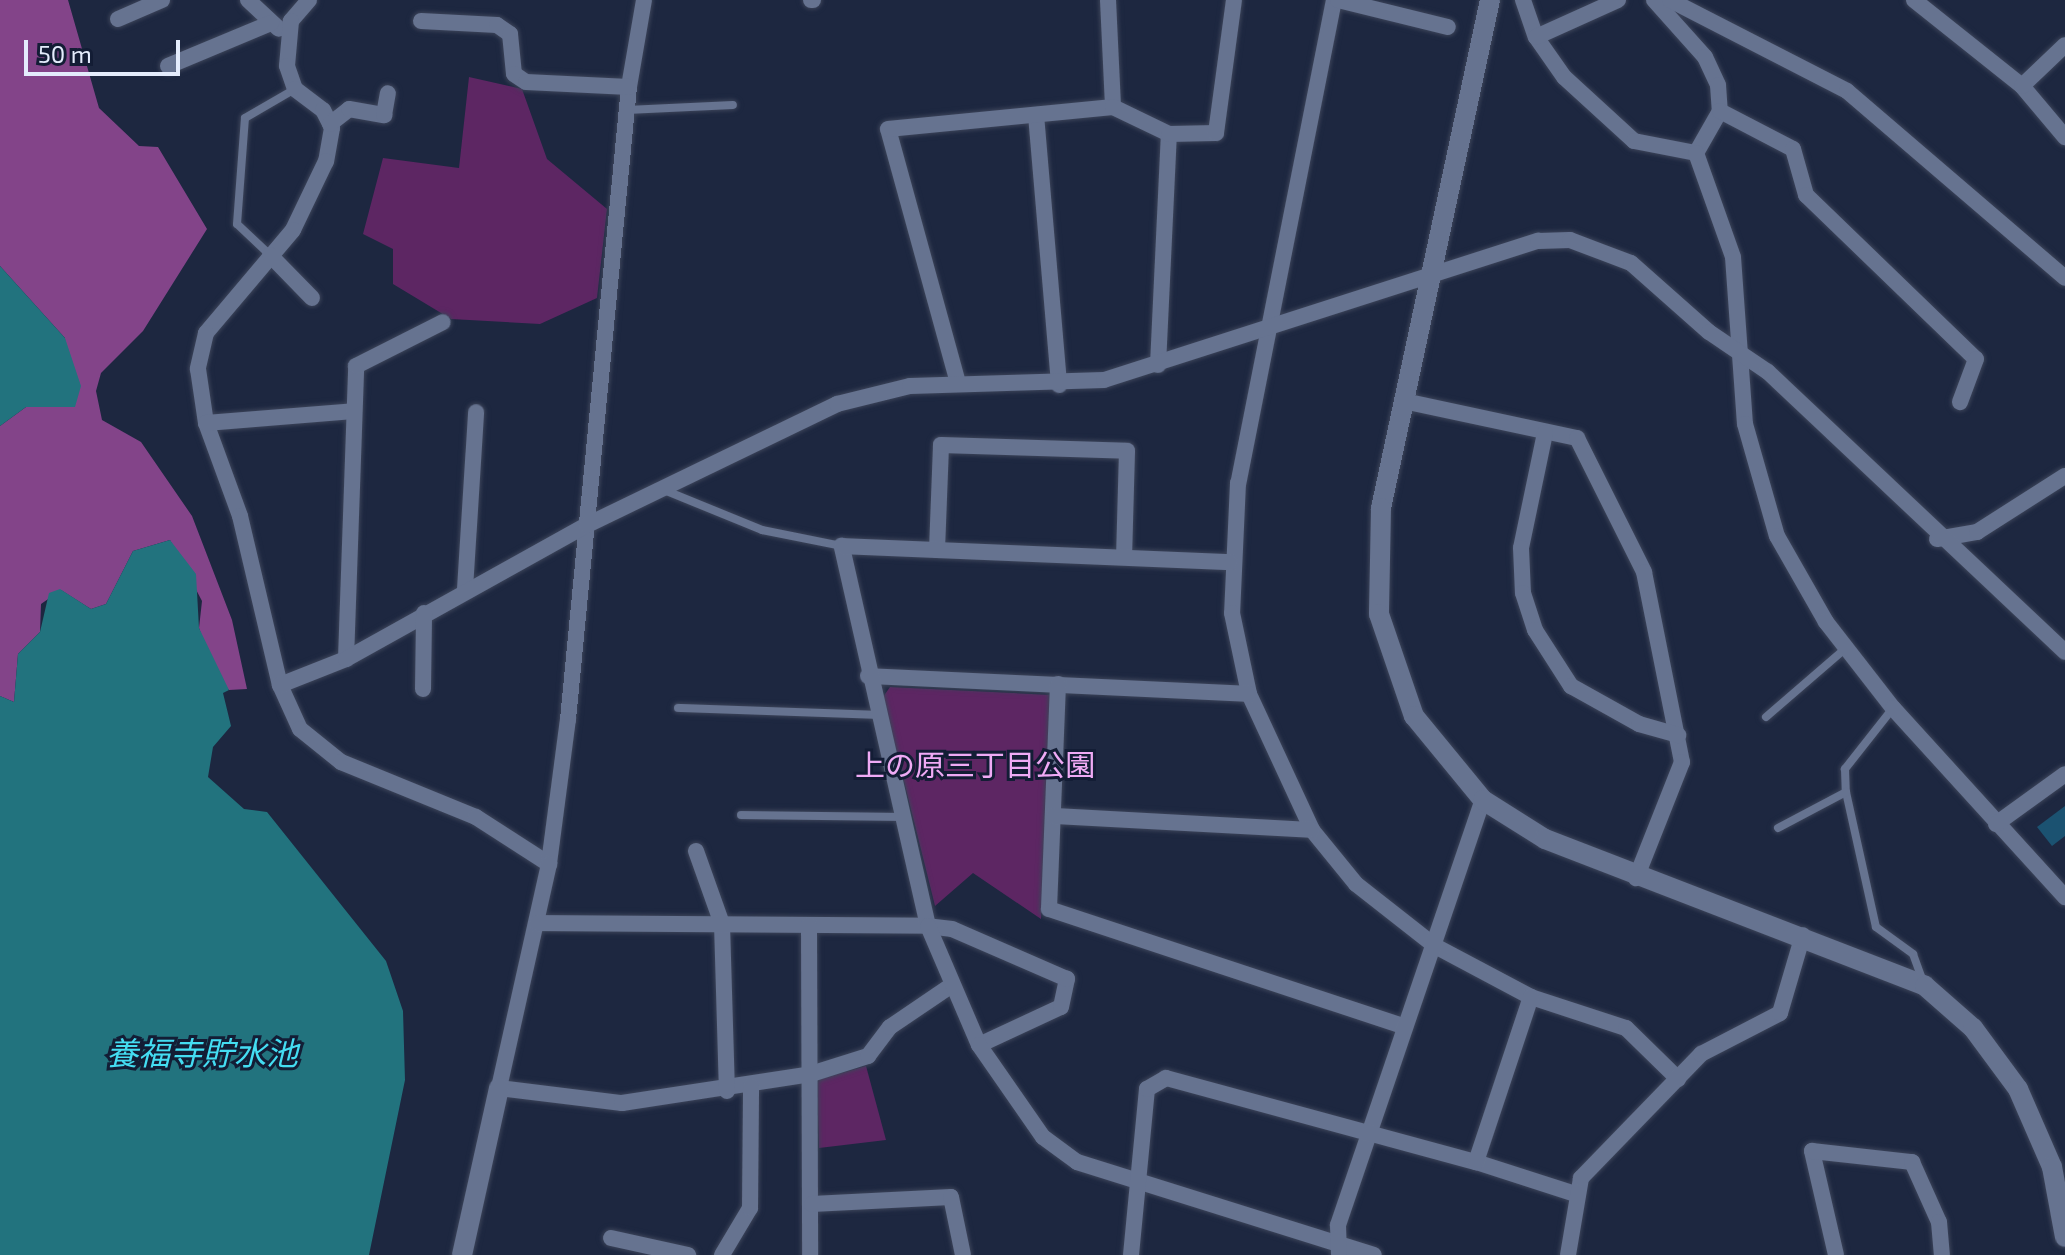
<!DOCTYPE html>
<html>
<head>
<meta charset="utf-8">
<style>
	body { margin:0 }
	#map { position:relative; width:2065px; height:1255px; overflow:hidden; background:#1d2740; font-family:"Exo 2","Noto Sans JP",sans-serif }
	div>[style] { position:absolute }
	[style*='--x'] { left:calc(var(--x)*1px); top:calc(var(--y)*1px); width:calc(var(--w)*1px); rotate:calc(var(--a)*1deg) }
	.green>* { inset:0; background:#5d2663 }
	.forest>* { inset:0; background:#834489 }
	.water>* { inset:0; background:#22737e }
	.building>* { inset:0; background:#1b5271 }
	.roads { filter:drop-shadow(0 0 2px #3c4459) drop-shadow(0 0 2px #3c4459) }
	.service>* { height:8px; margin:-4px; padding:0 4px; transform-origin:4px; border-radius:4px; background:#667390 }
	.minor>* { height:16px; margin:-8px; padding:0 8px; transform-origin:8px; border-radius:8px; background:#667390 }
	.tertiary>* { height:20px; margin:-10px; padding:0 10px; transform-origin:10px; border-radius:10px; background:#667390 }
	span { translate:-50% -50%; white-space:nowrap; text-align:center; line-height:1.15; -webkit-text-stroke:6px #131d35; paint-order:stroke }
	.park-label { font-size:30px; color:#efaaf5 }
	.water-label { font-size:32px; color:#44ddf2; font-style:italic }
	.scale { position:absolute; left:24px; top:40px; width:156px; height:36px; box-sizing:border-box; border:4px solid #e4ecfc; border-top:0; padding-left:10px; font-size:24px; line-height:28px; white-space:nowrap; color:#e4ecfc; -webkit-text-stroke:6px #131d35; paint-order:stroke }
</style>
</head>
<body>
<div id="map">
	<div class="green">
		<div style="clip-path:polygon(469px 77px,522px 89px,547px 159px,607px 209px,597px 298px,540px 324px,451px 319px,393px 284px,393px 249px,363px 234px,383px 158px,459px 168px)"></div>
		<div style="clip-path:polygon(890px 687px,1051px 695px,1041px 919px,973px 873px,935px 906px,883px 697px)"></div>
		<div style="clip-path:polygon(866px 1066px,886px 1140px,819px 1148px,817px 1080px)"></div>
	</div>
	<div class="forest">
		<div style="clip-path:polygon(0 0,68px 0,99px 108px,139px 146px,158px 147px,207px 229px,143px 331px,101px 373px,96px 391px,102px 420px,141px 442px,192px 516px,232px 620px,247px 689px,229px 690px,216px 675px,199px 628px,202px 601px,170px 540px,133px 551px,106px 604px,91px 609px,61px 590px,41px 604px,40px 632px,18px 654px,14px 702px,0 696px,0 426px,26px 407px,67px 406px,65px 338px,0 266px)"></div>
	</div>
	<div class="water">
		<div style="clip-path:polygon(0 266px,65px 338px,81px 386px,75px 407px,26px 407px,0 426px)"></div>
		<div style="clip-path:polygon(170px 540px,196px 574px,199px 628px,229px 690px,223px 693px,231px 726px,213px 747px,208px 777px,244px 809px,267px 812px,386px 961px,403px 1011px,405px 1080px,369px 1255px,0 1255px,0 696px,14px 702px,18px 654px,40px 632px,49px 593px,60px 589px,91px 609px,106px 604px,133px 551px)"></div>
	</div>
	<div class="building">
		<div style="clip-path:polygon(2065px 806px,2065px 836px,2052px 846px,2037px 827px)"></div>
	</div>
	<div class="roads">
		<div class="service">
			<div style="--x:627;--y:110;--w:106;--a:-2.7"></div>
			<div style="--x:270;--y:255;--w:45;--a:-136.8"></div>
			<div style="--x:237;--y:224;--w:106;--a:-85.7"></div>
			<div style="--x:245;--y:118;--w:58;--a:-30.1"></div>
			<div style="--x:664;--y:490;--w:106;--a:22.2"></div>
			<div style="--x:762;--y:530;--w:82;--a:11.3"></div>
			<div style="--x:678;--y:708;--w:199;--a:2"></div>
			<div style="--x:1893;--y:708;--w:78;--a:128.2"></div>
			<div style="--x:1845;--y:769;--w:23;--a:88"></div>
			<div style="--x:1846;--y:792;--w:138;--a:77.5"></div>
			<div style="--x:1876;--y:927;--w:46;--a:36.1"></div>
			<div style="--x:1913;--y:954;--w:29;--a:70"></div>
			<div style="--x:1766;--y:717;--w:106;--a:-40.8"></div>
			<div style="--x:741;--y:815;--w:161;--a:0.7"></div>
			<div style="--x:1778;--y:828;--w:77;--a:-27.9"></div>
		</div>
		<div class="minor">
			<div style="--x:248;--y:0;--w:42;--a:43.1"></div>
			<div style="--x:309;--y:0;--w:28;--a:131"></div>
			<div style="--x:291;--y:21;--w:45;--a:95.1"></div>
			<div style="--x:287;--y:66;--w:24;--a:71"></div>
			<div style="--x:295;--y:89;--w:35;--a:37"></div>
			<div style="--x:323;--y:110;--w:20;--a:63"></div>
			<div style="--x:332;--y:128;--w:34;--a:100"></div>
			<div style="--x:326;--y:161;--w:76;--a:115.6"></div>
			<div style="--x:293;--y:230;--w:135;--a:130.2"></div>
			<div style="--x:206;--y:333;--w:37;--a:103"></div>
			<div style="--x:198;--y:369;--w:55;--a:81.6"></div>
			<div style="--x:206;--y:423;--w:99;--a:69.9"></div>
			<div style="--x:240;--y:516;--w:174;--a:76.7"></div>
			<div style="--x:280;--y:685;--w:48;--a:65.6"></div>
			<div style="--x:300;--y:729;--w:53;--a:38.8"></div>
			<div style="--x:341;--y:762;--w:146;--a:22.2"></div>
			<div style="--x:476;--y:817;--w:87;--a:32.8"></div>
			<div style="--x:644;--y:0;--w:88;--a:99.8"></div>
			<div style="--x:629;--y:87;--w:635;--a:95.51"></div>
			<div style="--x:568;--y:719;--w:146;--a:97.5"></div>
			<div style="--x:549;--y:864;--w:230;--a:102.6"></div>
			<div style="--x:499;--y:1088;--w:124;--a:7"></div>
			<div style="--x:622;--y:1103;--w:191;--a:-8.7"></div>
			<div style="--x:811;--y:1074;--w:60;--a:-17.5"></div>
			<div style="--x:868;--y:1056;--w:36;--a:-53"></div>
			<div style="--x:890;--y:1027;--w:71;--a:-34.1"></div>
			<div style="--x:811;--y:0;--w:2;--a:0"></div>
			<div style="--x:1108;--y:0;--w:107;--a:87.3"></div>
			<div style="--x:1334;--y:0;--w:492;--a:101.2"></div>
			<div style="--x:1238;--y:483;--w:130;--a:92.6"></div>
			<div style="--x:1232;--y:613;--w:83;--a:78.1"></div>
			<div style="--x:1249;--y:694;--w:150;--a:65.1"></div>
			<div style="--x:1312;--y:830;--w:70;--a:50.8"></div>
			<div style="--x:1356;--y:884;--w:100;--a:38.1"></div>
			<div style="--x:1435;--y:946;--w:109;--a:28"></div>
			<div style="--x:1531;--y:997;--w:100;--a:18.1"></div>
			<div style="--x:1626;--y:1028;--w:73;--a:44.4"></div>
			<div style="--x:1338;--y:0;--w:113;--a:13.8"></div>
			<div style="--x:1523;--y:0;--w:39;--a:71"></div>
			<div style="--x:1536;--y:37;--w:49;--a:55"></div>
			<div style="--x:1564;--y:77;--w:95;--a:42.4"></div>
			<div style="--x:1634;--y:141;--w:63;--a:11"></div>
			<div style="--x:1654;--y:0;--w:76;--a:48.2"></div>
			<div style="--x:1705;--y:57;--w:31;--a:65"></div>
			<div style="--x:1718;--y:85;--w:26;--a:86"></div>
			<div style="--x:1720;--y:111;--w:48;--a:119.7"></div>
			<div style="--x:1696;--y:153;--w:110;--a:70.4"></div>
			<div style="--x:1733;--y:257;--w:167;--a:85.9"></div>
			<div style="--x:1745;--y:424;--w:116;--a:74.1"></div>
			<div style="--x:1777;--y:536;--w:99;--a:60.3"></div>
			<div style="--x:1826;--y:622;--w:109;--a:52.1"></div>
			<div style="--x:1893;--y:708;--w:256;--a:47.7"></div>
			<div style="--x:1670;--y:0;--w:199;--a:27.2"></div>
			<div style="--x:1847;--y:91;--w:287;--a:40.6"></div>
			<div style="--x:1914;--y:0;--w:138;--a:38.5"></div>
			<div style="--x:2022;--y:86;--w:67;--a:49.9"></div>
			<div style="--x:118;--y:19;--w:48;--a:-23.4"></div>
			<div style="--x:421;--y:21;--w:76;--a:3"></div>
			<div style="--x:497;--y:25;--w:16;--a:35"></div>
			<div style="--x:510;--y:34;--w:40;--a:84.3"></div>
			<div style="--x:514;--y:74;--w:14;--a:34"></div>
			<div style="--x:526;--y:82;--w:103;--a:2.8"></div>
			<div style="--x:1536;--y:37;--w:90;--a:-24.3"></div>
			<div style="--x:168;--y:66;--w:112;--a:-22.7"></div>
			<div style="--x:2022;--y:86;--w:59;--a:-43.6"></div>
			<div style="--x:1720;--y:111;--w:82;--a:27.5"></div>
			<div style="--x:1793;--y:149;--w:48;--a:74.2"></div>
			<div style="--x:1806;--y:195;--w:236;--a:44"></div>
			<div style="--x:1976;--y:359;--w:46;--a:110.4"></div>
			<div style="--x:1036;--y:115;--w:271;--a:85.1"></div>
			<div style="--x:330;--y:124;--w:24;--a:-38"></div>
			<div style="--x:349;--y:109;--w:36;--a:10"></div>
			<div style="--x:384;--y:115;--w:22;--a:-80"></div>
			<div style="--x:270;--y:255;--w:60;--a:45.7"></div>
			<div style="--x:1158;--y:365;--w:231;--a:-87.3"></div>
			<div style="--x:958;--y:383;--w:263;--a:-105.4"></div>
			<div style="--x:888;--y:129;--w:226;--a:-5.6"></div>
			<div style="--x:1113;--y:107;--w:62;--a:25.7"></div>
			<div style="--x:1169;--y:134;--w:47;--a:-1.2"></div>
			<div style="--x:1216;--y:133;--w:134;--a:-82.3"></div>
			<div style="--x:1404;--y:401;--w:177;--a:12.1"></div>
			<div style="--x:1577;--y:438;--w:150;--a:63.4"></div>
			<div style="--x:1644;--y:572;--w:194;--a:78.7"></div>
			<div style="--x:1682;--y:762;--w:125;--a:111.6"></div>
			<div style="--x:206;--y:423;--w:148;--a:-4.6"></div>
			<div style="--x:1545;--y:433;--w:117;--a:101.8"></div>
			<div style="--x:1521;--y:548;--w:45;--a:87.5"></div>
			<div style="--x:1523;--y:593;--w:39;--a:72"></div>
			<div style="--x:1535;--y:630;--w:67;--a:57.3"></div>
			<div style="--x:1571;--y:686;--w:78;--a:29.2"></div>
			<div style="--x:1639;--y:724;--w:41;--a:15.8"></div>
			<div style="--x:1937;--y:539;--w:41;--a:-9.9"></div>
			<div style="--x:1977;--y:532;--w:104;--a:-32.5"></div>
			<div style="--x:937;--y:550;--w:105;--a:-87.8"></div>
			<div style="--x:941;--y:445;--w:186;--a:1.8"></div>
			<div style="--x:1127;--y:451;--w:105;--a:91.6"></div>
			<div style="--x:465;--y:589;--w:177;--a:-86.4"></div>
			<div style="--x:346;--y:659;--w:293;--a:-88"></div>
			<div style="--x:356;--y:366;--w:97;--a:-26.8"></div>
			<div style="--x:868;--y:676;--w:381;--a:2.7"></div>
			<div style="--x:1058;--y:684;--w:225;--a:92.3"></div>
			<div style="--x:1049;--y:909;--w:373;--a:18.3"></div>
			<div style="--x:280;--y:685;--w:71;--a:-21.5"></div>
			<div style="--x:346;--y:659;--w:276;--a:-29.1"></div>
			<div style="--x:587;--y:525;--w:278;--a:-25.8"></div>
			<div style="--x:837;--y:404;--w:75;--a:-13.9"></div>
			<div style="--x:910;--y:386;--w:194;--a:-1.8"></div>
			<div style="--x:1104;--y:380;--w:456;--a:-17.8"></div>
			<div style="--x:1538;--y:241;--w:32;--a:-2"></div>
			<div style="--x:1570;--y:240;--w:65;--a:20.7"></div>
			<div style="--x:1631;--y:263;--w:104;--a:41.5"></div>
			<div style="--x:1709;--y:332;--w:71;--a:34.1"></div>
			<div style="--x:1768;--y:372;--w:408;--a:43.3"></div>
			<div style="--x:423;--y:689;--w:76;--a:-89.2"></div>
			<div style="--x:1054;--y:816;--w:258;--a:3.1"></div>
			<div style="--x:1996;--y:824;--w:85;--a:-35.9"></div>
			<div style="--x:696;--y:851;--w:77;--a:70.4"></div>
			<div style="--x:722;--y:924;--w:167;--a:88.3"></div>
			<div style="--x:537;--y:923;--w:391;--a:0.4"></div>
			<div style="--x:928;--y:926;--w:390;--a:-102.8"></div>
			<div style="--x:842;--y:546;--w:388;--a:2.4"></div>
			<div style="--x:809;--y:925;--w:330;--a:89.8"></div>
			<div style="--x:979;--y:1045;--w:90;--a:-24.9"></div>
			<div style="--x:1061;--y:1007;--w:29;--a:-78"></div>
			<div style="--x:1067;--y:979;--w:125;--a:-156.5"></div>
			<div style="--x:952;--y:929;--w:24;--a:-173"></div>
			<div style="--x:928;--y:926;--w:129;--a:66.8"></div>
			<div style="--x:979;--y:1045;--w:112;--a:55.2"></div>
			<div style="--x:1043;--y:1137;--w:42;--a:36.3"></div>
			<div style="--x:1077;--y:1162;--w:311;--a:17.4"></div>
			<div style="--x:1476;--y:1162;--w:104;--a:17.9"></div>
			<div style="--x:812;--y:1204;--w:139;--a:-2.9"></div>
			<div style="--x:951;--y:1197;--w:59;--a:78.3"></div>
			<div style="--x:611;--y:1238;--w:79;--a:12.4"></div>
			<div style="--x:1339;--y:1254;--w:29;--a:-92"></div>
			<div style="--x:1338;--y:1225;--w:449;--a:-71.2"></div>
			<div style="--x:722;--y:1255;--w:55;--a:-59.2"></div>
			<div style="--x:750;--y:1208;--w:122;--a:-89.5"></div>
			<div style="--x:1131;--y:1255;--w:167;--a:-84.5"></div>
			<div style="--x:1147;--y:1089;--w:22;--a:-30"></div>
			<div style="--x:1166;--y:1078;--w:321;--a:15.2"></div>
			<div style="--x:1476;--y:1162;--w:174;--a:-71.6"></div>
			<div style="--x:1568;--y:1255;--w:78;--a:-80.4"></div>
			<div style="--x:1581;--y:1178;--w:173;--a:-45.9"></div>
			<div style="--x:1701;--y:1054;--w:89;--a:-27.4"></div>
			<div style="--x:1780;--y:1013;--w:81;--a:-73.6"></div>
			<div style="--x:1836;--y:1255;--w:107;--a:-103"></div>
			<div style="--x:1812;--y:1151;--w:101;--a:6.3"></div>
			<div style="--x:1912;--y:1162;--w:66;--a:65.8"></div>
			<div style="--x:1939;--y:1222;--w:33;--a:85"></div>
		</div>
		<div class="tertiary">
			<div style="--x:1490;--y:0;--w:520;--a:102.11"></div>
			<div style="--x:1381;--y:508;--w:106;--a:91.1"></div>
			<div style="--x:1379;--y:614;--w:108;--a:71.1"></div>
			<div style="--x:1414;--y:716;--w:109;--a:50.6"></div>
			<div style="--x:1483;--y:800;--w:73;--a:32.2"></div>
			<div style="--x:1545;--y:839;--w:407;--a:21.1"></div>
			<div style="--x:1925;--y:986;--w:64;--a:41.2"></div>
			<div style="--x:1973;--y:1028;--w:76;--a:53.6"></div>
			<div style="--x:2018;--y:1089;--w:85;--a:66.4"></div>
			<div style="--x:2052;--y:1167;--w:71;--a:79.5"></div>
			<div style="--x:462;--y:1255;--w:171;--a:-77.5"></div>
		</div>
	</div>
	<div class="park-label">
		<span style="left:975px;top:764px">上の原三丁目公園</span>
	</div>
	<div class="water-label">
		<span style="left:202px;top:1052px">養福寺貯水池</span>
	</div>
	<div class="scale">50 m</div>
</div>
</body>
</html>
